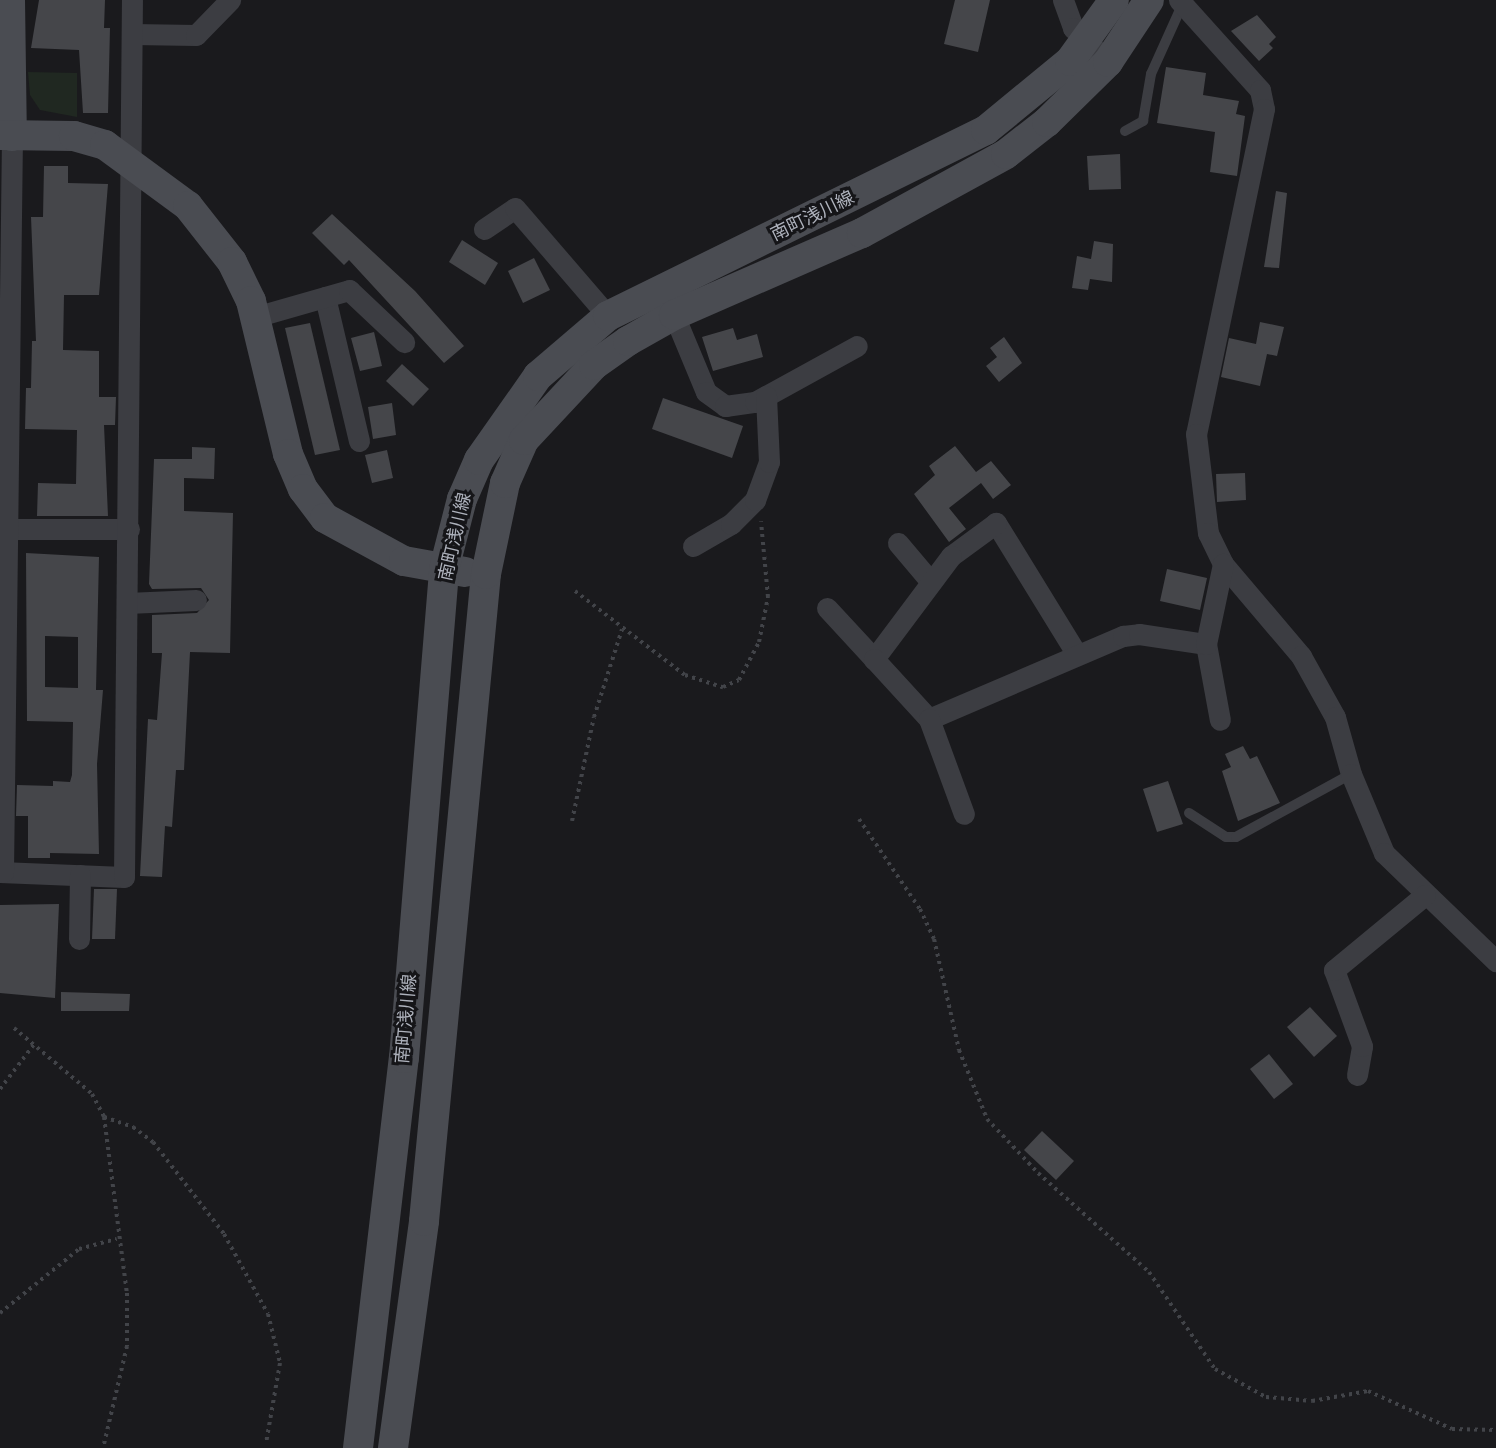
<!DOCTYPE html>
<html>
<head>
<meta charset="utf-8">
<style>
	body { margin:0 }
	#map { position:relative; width:1496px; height:1448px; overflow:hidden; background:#1a1a1d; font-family:"Alegreya Sans","Noto Sans JP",sans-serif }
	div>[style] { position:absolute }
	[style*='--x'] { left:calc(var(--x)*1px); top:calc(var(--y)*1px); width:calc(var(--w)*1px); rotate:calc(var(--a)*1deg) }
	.green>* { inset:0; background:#202821 }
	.building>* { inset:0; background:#45464a }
	.path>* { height:4px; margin-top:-2px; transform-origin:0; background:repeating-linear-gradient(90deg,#424449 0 3px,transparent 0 7.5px) }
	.lane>* { height:10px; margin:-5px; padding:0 5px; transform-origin:5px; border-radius:5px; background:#3c3d42 }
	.street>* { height:21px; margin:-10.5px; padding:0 10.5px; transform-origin:10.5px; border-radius:10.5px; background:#3c3d42 }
	.secondary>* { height:30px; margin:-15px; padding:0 15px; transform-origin:15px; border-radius:15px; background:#4a4c52 }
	span { translate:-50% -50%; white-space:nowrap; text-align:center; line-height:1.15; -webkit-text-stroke:6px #151518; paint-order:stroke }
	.street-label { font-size:18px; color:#aeb2bc }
</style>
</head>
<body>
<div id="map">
	<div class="green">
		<div style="clip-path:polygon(28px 72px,77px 73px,77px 117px,40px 110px,30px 95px)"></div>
	</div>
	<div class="building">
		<div style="clip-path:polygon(39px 0,105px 0,104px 28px,110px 28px,108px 113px,83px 113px,79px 50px,31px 48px)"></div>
		<div style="clip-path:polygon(955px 0,990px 0,978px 52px,944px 44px)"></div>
		<div style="clip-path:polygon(1257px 15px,1276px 37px,1269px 44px,1273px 48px,1259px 61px,1231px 31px)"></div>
		<div style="clip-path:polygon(1166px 67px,1206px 73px,1203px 95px,1239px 101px,1236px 114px,1245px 116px,1237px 176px,1210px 172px,1215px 132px,1157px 123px)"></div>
		<div style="clip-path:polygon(1120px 154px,1121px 189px,1089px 190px,1087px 156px)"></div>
		<div style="clip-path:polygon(44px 166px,68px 166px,68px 183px,108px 184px,99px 295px,64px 295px,63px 350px,99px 351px,99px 397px,116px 397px,115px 425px,104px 425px,108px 516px,37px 516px,38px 483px,76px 484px,77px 430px,25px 429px,26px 388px,31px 388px,32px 341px,36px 341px,31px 217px,43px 217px)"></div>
		<div style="clip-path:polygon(1276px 191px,1287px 193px,1279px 268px,1264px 267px)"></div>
		<div style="clip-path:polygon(332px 214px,415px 291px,464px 346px,444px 363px,349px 260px,344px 265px,312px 233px)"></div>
		<div style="clip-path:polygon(462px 240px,498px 263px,485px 285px,449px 262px)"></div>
		<div style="clip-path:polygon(1094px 241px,1113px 244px,1112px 282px,1090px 279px,1088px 290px,1072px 288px,1077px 256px,1091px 259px)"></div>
		<div style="clip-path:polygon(534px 258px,550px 290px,523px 303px,508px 271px)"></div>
		<div style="clip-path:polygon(1260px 322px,1284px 327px,1277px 356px,1267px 354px,1260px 386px,1221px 377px,1229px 338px,1256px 344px)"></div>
		<div style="clip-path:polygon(310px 323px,340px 450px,315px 455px,285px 328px)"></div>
		<div style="clip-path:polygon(733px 328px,737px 340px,757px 334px,763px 357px,713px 371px,702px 337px)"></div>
		<div style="clip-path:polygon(374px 332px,382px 366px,360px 371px,351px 338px)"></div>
		<div style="clip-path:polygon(1004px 337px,1022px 363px,999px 382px,986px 366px,997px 357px,990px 348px)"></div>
		<div style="clip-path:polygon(402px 364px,429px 389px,413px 406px,386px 381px)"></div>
		<div style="clip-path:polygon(663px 398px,743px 426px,732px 458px,652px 429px)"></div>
		<div style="clip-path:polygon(392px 403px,396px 435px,373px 439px,368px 407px)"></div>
		<div style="clip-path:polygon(955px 446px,976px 472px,991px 461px,1011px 485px,993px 499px,981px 483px,949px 508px,966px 529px,949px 542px,914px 494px,935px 475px,929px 466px)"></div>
		<div style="clip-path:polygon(192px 447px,215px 448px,214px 479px,184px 478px,184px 511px,233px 513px,230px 653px,190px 652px,184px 770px,176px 770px,172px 827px,165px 826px,162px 877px,140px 876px,148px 719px,157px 720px,162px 653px,152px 653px,152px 615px,197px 613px,209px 600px,201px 588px,152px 589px,149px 584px,154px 459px,192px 459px)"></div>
		<div style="clip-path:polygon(387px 450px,393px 478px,372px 483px,365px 455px)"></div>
		<div style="clip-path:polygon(1245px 473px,1246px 500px,1217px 502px,1216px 474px)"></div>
		<div style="clip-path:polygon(evenodd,26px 553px,99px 557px,96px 690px,103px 690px,97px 764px,99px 854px,50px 853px,50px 858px,28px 858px,28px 816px,16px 816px,17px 785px,53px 786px,53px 781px,70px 782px,72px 775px,73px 722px,27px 721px,26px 553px,45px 636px,78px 637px,78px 688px,45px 687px,45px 636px)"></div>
		<div style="clip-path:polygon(1167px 569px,1207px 578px,1200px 610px,1160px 601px)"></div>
		<div style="clip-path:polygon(1243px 746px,1250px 759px,1257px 756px,1280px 803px,1238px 821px,1222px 771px,1231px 767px,1225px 754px)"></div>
		<div style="clip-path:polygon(1168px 781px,1183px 824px,1157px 832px,1143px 789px)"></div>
		<div style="clip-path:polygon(94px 889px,117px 889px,115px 939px,92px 939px)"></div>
		<div style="clip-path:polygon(59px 904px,55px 998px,0 993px,0 905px)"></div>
		<div style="clip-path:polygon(61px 992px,130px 994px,129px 1011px,61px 1011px)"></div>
		<div style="clip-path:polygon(1310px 1007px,1337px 1036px,1314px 1057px,1287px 1027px)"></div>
		<div style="clip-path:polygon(1269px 1054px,1293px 1084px,1274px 1099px,1250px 1069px)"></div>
		<div style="clip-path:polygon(1042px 1131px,1074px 1161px,1056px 1180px,1024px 1150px)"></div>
	</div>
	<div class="path">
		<div style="--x:575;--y:591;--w:138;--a:37.4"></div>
		<div style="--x:685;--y:675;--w:40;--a:18"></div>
		<div style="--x:723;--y:687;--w:17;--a:-24"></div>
		<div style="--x:739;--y:680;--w:43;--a:-62.2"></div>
		<div style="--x:759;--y:642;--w:46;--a:-78.7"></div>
		<div style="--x:768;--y:597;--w:76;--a:-95.3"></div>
		<div style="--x:859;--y:819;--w:109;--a:55.9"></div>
		<div style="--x:920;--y:909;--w:33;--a:65"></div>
		<div style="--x:934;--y:939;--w:114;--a:77.3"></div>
		<div style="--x:959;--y:1050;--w:74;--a:67.9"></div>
		<div style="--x:987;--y:1119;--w:74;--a:46.6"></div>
		<div style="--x:1038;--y:1173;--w:149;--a:41.7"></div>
		<div style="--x:1149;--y:1272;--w:117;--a:55.8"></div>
		<div style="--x:1215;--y:1369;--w:58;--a:28.8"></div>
		<div style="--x:1266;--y:1397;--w:46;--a:5"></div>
		<div style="--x:1312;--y:1401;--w:57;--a:-10.1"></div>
		<div style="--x:1368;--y:1391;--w:92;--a:24.3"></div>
		<div style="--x:1452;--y:1429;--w:44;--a:1.3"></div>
		<div style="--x:572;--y:821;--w:106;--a:-78.1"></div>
		<div style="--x:594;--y:717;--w:92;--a:-72.3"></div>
		<div style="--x:14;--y:1028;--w:102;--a:40.2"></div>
		<div style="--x:92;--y:1094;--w:26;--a:62"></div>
		<div style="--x:104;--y:1117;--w:177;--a:82.6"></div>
		<div style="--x:127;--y:1293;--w:53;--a:90"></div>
		<div style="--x:127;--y:1346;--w:105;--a:103.2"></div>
		<div style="--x:0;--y:1089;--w:58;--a:-52.7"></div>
		<div style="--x:104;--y:1117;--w:31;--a:19"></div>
		<div style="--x:133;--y:1127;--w:25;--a:37"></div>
		<div style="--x:153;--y:1142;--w:116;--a:52.3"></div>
		<div style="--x:224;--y:1234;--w:91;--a:61.2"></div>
		<div style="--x:268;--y:1314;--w:50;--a:76.2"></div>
		<div style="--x:280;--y:1363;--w:81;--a:99.9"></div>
		<div style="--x:0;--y:1313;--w:102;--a:-39"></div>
		<div style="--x:79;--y:1249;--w:39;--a:-15"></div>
	</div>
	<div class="lane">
		<div style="--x:1125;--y:131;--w:21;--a:-29"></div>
		<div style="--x:1143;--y:121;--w:48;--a:-80.3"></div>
		<div style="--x:1151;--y:74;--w:78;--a:-65.7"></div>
		<div style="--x:1189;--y:813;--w:44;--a:33"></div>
		<div style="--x:1226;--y:837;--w:10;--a:0"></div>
		<div style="--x:1236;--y:837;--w:131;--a:-28.7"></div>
	</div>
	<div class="street">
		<div style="--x:1063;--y:0;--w:30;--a:70"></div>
		<div style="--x:1073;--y:28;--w:49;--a:44.2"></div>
		<div style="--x:1179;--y:0;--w:121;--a:48"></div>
		<div style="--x:1260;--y:90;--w:19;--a:78"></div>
		<div style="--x:1264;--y:109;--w:332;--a:101.8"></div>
		<div style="--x:1196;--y:434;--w:100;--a:83.1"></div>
		<div style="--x:1208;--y:533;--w:34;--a:64"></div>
		<div style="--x:1223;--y:564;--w:121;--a:49.7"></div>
		<div style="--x:1301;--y:656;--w:70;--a:60.9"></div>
		<div style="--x:1335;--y:717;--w:59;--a:74.3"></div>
		<div style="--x:1351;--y:774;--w:86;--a:67.3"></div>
		<div style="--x:1384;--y:853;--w:156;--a:44"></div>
		<div style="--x:132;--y:34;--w:64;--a:0.9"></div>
		<div style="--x:196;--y:35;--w:49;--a:-45.8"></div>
		<div style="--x:484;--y:229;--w:37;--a:-34"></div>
		<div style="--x:515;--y:208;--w:143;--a:49.3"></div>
		<div style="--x:325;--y:297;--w:148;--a:76.7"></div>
		<div style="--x:674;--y:315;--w:83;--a:67.4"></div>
		<div style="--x:706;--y:392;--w:24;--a:36"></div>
		<div style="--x:725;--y:406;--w:30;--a:-8"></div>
		<div style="--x:755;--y:402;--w:116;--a:-28.8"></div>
		<div style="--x:255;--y:317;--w:98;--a:-16"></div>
		<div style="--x:349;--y:290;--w:76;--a:43.4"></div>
		<div style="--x:0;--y:529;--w:129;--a:0"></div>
		<div style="--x:898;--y:543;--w:51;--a:49.8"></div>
		<div style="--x:693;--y:546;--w:44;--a:-30.1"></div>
		<div style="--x:731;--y:524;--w:34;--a:-45"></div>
		<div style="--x:755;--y:500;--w:40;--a:-69.8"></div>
		<div style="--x:769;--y:462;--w:66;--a:-92.6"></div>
		<div style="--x:127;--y:603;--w:69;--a:-2.5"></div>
		<div style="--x:827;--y:608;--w:69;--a:47.3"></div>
		<div style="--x:1206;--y:644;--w:77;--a:79.6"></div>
		<div style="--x:1076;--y:653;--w:153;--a:-121.6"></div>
		<div style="--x:996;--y:523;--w:56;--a:143.7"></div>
		<div style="--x:951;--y:556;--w:129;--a:126.8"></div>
		<div style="--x:874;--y:659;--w:81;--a:47.5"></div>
		<div style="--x:929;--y:719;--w:211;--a:-23.2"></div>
		<div style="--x:1123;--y:636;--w:16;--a:-7"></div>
		<div style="--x:1139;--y:634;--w:68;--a:8.5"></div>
		<div style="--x:1206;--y:644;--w:82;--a:-78"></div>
		<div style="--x:929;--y:719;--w:101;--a:69.8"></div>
		<div style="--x:0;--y:872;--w:124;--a:2.3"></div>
		<div style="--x:124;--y:877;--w:877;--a:-89.48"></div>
		<div style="--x:3;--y:872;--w:736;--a:-89.3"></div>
		<div style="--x:79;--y:939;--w:64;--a:-89.1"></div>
		<div style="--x:1357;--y:1075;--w:29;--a:-80"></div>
		<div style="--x:1362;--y:1046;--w:81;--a:-110.2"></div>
		<div style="--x:1334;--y:970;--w:118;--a:-39.5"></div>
	</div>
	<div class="secondary">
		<div style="--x:10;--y:0;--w:136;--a:89.2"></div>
		<div style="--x:0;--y:135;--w:74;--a:0.8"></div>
		<div style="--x:74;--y:136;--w:32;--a:16"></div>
		<div style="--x:105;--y:145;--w:103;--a:36.3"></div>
		<div style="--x:188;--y:206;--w:71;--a:51.8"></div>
		<div style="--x:232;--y:262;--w:43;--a:64"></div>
		<div style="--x:251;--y:301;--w:157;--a:76.4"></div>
		<div style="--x:288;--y:454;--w:38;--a:67"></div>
		<div style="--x:303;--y:489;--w:36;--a:53"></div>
		<div style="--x:325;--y:518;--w:90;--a:28.6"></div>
		<div style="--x:404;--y:561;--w:62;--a:10.2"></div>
		<div style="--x:358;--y:1448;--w:393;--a:-83.3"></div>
		<div style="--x:404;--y:1058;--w:491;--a:-85.3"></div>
		<div style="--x:444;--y:569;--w:72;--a:-75.6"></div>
		<div style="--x:462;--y:499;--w:43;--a:-66.4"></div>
		<div style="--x:479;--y:460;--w:103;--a:-54.9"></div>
		<div style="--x:538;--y:376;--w:92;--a:-40.6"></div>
		<div style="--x:608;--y:316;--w:421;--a:-26.2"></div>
		<div style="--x:986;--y:130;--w:109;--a:-39.4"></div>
		<div style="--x:1070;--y:61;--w:75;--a:-54.2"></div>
		<div style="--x:393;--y:1448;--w:229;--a:-82.2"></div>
		<div style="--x:424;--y:1221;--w:650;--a:-84.53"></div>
		<div style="--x:486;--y:574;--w:93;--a:-78.2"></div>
		<div style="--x:505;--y:483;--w:47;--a:-66.2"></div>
		<div style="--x:524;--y:440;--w:103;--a:-47"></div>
		<div style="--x:594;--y:365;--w:42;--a:-35.2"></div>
		<div style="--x:628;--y:341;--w:53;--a:-29.5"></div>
		<div style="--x:674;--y:315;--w:205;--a:-23.6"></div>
		<div style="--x:862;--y:233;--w:164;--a:-28.7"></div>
		<div style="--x:1006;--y:154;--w:52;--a:-38"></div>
		<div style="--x:1047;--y:122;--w:86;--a:-44.5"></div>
		<div style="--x:1108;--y:62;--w:74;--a:-56.5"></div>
	</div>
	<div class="street-label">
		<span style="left:813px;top:217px;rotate:-26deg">南町浅川線</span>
		<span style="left:456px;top:537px;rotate:-77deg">南町浅川線</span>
		<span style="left:407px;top:1019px;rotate:-85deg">南町浅川線</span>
	</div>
</div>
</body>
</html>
